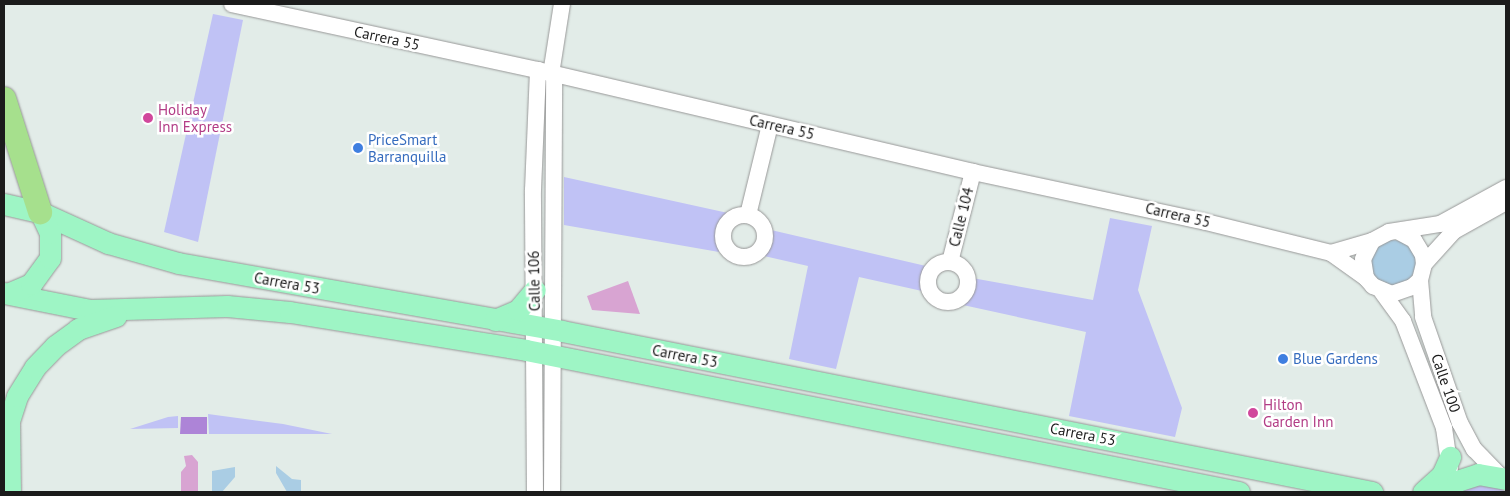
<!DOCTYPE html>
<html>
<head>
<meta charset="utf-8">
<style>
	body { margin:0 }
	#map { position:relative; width:1510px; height:496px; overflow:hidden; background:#e2ece8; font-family:"PT Sans",sans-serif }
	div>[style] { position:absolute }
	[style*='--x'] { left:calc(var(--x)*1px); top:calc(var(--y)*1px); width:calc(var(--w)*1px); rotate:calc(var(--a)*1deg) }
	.grass>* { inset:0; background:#aacde4 }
	.round { border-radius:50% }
	.park>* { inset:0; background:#c0c2f5 }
	.pitch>* { inset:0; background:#ad84d7 }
	.water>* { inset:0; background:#d8a4d2 }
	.roads { filter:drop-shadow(0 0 1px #989898) drop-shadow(0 0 1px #989898) }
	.minor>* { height:16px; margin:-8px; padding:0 8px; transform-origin:8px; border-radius:8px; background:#fff }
	.minor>.ring { margin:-8px; padding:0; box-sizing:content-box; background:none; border:16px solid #fff; border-radius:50% }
	.major>* { height:21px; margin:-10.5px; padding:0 10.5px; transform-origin:10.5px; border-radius:10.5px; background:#9ef5c5 }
	.highway>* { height:24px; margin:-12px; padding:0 12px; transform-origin:12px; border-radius:12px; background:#a6e08d }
	.dots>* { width:14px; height:14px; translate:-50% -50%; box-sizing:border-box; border:2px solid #fff; border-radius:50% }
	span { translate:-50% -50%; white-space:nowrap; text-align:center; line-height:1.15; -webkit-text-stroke:5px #fff; paint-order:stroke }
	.street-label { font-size:15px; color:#1b1b1b }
	.hotel-label { font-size:15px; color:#b23c85 }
	.left { translate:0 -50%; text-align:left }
	.shop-label { font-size:15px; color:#366cbe }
	.frame { position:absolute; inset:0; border:5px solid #1b1b1b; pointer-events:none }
</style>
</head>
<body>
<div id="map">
	<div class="grass">
		<div class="round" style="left:1370px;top:240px;width:46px;height:46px"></div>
		<div style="clip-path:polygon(276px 466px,292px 479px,301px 480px,301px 492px,287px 492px,276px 473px)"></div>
		<div style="clip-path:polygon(235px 467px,235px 477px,222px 492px,212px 492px,212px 471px)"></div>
	</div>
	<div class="park">
		<div style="clip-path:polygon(213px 14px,243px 20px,198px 242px,164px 232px)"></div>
		<div style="clip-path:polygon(564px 177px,728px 213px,716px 228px,719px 252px,564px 225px)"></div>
		<div style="clip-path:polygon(1110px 218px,1152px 226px,1138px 290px,1182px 408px,1175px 437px,1069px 416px,1086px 332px,963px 305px,970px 294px,972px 278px,1093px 300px)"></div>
		<div style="clip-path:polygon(771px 230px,926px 266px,921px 277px,922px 291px,859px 277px,836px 369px,789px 359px,808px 266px,764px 256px,771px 245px)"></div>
		<div style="clip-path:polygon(208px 414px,283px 424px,332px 434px,209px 434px)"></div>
		<div style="clip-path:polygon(178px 416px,178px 428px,130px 429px,168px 417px)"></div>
		<div style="clip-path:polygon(1480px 483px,1494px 484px,1506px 492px,1458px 492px)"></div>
	</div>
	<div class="pitch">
		<div style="clip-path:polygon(181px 417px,207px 417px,207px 434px,180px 434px)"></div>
	</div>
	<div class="water">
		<div style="clip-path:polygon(628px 281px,640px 314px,592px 310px,587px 296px)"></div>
		<div style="clip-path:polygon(192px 455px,198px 462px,198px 492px,181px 492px,181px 472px,186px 466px,184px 456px)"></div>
	</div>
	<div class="roads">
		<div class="minor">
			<div style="--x:232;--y:4;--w:313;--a:12.2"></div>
			<div style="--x:538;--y:70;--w:447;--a:13.2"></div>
			<div style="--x:973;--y:172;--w:238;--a:12.1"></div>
			<div style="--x:1206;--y:222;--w:129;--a:13.9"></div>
			<div style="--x:1331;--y:253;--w:43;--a:35.5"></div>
			<div style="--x:551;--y:74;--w:71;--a:-81.1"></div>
			<div class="ring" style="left:723px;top:215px;width:26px;height:26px"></div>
			<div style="--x:748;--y:215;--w:93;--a:-76.3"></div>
			<div style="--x:1399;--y:232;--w:17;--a:28"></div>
			<div style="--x:1414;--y:240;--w:17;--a:59"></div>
			<div style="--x:1423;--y:255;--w:9;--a:84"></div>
			<div style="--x:1424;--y:264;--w:16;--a:104"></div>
			<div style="--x:1420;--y:280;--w:11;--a:139"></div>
			<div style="--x:1412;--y:287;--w:21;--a:161"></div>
			<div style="--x:1392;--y:294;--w:21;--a:-157"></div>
			<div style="--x:1373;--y:286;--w:11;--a:-131"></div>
			<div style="--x:1366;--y:278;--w:19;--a:-99"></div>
			<div style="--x:1363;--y:259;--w:20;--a:-63"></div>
			<div style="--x:1372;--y:241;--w:19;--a:-28"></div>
			<div style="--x:1389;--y:232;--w:52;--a:-8.9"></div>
			<div style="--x:1440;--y:224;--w:75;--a:-28.6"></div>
			<div style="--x:1331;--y:253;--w:43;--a:-16.3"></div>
			<div style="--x:950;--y:262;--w:93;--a:-75.7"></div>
			<div class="ring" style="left:928px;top:262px;width:24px;height:24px"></div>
			<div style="--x:1424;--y:264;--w:45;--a:-47.7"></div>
			<div style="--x:1454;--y:231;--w:60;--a:-29.1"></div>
			<div style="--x:1420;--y:280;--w:37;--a:85"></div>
			<div style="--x:1423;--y:317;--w:112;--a:70.8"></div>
			<div style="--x:1460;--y:423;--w:30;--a:62"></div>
			<div style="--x:1474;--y:449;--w:36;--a:46"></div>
			<div style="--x:1382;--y:292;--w:36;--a:54"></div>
			<div style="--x:1403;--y:321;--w:115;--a:69"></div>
			<div style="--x:1444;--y:428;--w:41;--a:81.7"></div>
			<div style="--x:535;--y:492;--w:302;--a:-90.4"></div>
			<div style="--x:533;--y:190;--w:120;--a:-87.6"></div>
			<div style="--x:552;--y:492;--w:417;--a:-89.7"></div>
		</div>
		<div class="major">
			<div style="--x:4;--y:204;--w:37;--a:13"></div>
			<div style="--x:40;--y:212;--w:75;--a:24.5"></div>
			<div style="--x:108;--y:243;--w:73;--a:15.9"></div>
			<div style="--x:178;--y:263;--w:390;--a:10"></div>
			<div style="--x:562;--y:331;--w:826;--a:11.24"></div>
			<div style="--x:4;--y:293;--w:88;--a:11.2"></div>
			<div style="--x:90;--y:310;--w:137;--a:-1.7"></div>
			<div style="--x:227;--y:306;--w:63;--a:5.4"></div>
			<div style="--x:290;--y:312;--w:239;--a:9.1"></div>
			<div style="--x:526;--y:350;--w:727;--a:11.26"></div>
			<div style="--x:10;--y:293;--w:23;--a:-23"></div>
			<div style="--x:31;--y:284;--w:32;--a:-54"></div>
			<div style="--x:50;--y:258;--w:25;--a:-90"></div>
			<div style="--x:50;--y:233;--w:23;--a:-115"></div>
			<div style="--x:495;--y:320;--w:25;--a:-23"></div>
			<div style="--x:518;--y:310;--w:26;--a:-50"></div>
			<div style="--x:10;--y:492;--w:71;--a:-90.8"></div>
			<div style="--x:9;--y:421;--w:26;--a:-72"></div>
			<div style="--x:17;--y:396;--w:34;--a:-58"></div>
			<div style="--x:35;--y:367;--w:29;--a:-46"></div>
			<div style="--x:55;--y:346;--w:29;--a:-36"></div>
			<div style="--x:78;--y:329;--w:40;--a:-18.9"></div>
			<div style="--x:1423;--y:492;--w:25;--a:-42"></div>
			<div style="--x:1442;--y:475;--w:20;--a:-66"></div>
			<div style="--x:1445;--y:492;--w:16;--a:-43"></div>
			<div style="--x:1457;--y:481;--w:22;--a:-18"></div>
			<div style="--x:1478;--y:474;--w:28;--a:10"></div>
		</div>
		<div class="highway">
			<div style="--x:4;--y:99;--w:119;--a:72.3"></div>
		</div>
	</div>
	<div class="dots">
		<div style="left:148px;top:118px;background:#d1479c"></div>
		<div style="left:358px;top:148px;background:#3f7fe0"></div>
		<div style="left:1283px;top:359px;background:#3f7fe0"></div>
		<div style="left:1253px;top:413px;background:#d1479c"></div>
	</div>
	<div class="street-label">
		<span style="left:387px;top:38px;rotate:12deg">Carrera 55</span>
		<span style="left:782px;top:127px;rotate:13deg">Carrera 55</span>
		<span style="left:1178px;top:215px;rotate:13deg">Carrera 55</span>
		<span style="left:961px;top:217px;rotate:-76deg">Calle 104</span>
		<span style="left:534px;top:281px;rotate:-91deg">Calle 106</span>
		<span style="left:287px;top:283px;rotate:10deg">Carrera 53</span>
		<span style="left:685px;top:356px;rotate:11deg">Carrera 53</span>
		<span style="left:1446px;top:383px;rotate:71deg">Calle 100</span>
		<span style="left:1083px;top:434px;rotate:11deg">Carrera 53</span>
	</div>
	<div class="hotel-label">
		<span class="left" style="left:158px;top:118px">Holiday<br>Inn Express</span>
		<span class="left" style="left:1263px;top:413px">Hilton<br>Garden Inn</span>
	</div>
	<div class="shop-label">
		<span class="left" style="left:368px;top:148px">PriceSmart<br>Barranquilla</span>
		<span class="left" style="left:1293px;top:359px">Blue Gardens</span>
	</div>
	<div class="frame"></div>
</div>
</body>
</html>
